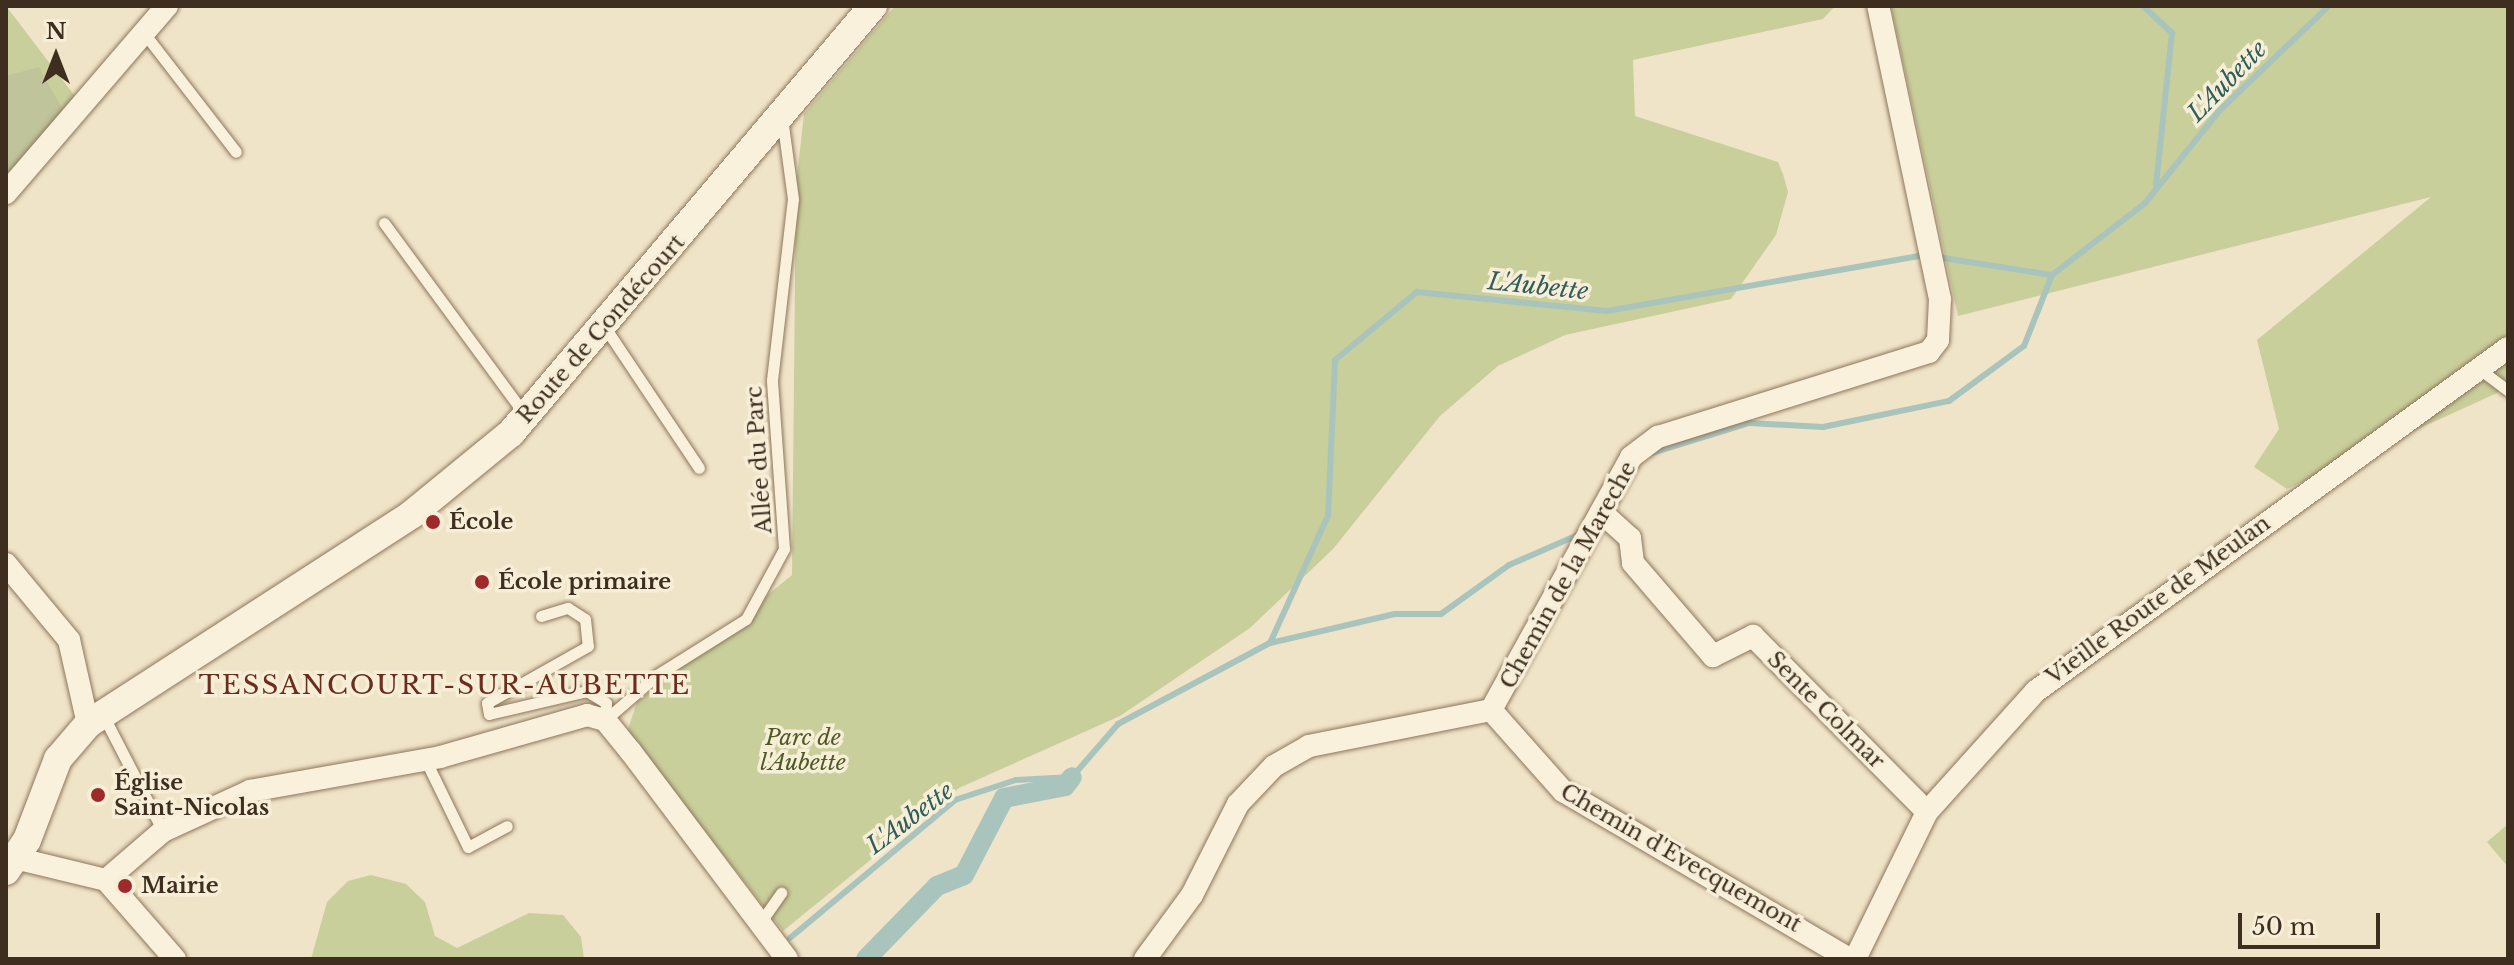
<!DOCTYPE html>
<html>
<head>
<meta charset="utf-8">
<style>
	body { margin:0 }
	#map { position:relative; width:2514px; height:965px; overflow:hidden; background:#f0e4c8; font-family:"Libre Baskerville",serif }
	div>[style] { position:absolute }
	[style*='--x'] { left:calc(var(--x)*1px); top:calc(var(--y)*1px); width:calc(var(--w)*1px); rotate:calc(var(--a)*1deg) }
	.green>* { inset:0; background:#c9cf9b }
	.cemetery>* { inset:0; background:#bfc49a }
	.stream>* { height:6px; margin:-3px; padding:0 3px; transform-origin:3px; border-radius:3px; background:#a9c4bc }
	.canal>* { height:20px; margin:-10px; padding:0 10px; transform-origin:10px; border-radius:10px; background:#a9c4bc }
	.roads { filter:drop-shadow(0 0 2px #8d765c) drop-shadow(0 0 2px #8d765c) }
	.service>* { height:11px; margin:-5.5px; padding:0 5.5px; transform-origin:5.5px; border-radius:5.5px; background:#faf1dc }
	.minor>* { height:22px; margin:-11px; padding:0 11px; transform-origin:11px; border-radius:11px; background:#faf1dc }
	.tertiary>* { height:28px; margin:-14px; padding:0 14px; transform-origin:14px; border-radius:14px; background:#faf1dc }
	.dots>* { width:22px; height:22px; translate:-50% -50%; box-sizing:border-box; border:4px solid #f7eed8; border-radius:50% }
	span { translate:-50% -50%; white-space:nowrap; text-align:center; line-height:1.15; -webkit-text-stroke:7px #f7eed8; paint-order:stroke }
	.street-label { font-size:22px; color:#3d2e20 }
	.poi-label { font-size:22px; color:#3d2e20; font-weight:700 }
	.left { translate:0 -50%; text-align:left }
	.park-label { font-size:22px; color:#4d5a26; font-style:italic }
	.water-label { font-size:24px; color:#2f5d5a; font-style:italic }
	.quarter-label { font-size:26px; color:#6b2e1e; letter-spacing:2px }
	.frame { position:absolute; inset:0; border:8px solid #3d2e20; pointer-events:none }
	.north { position:absolute; left:16px; top:16px; width:80px; height:80px; -webkit-text-stroke:6px #f7eed8; paint-order:stroke; rotate:0deg; font-size:22px; font-weight:700; line-height:32px; text-align:center; color:#3d2e20 }
	.north::after { content:''; display:block; margin:auto; width:28px; height:36px; background:#3d2e20; clip-path:polygon(50% 0,100% 100%,50% 72%,0 100%) }
	.scale { position:absolute; left:2238px; top:913px; width:142px; height:36px; box-sizing:border-box; border:4px solid #3d2e20; border-top:0; padding-left:10px; font-size:24px; line-height:28px; white-space:nowrap; color:#3d2e20; -webkit-text-stroke:6px #f7eed8; paint-order:stroke }
</style>
</head>
<body>
<div id="map">
	<div class="green">
		<div style="clip-path:polygon(6px 6px,81px 104px,6px 198px)"></div>
		<div style="clip-path:polygon(895px 6px,1835px 6px,1823px 19px,1633px 60px,1635px 116px,1778px 162px,1783px 174px,1788px 192px,1776px 235px,1731px 299px,1565px 335px,1498px 366px,1440px 416px,1333px 549px,1250px 628px,1120px 716px,959px 788px,783px 931px,627px 732px,637px 702px,792px 575px,796px 185px,804px 114px)"></div>
		<div style="clip-path:polygon(1891px 6px,2508px 6px,2508px 388px,2287px 489px,2254px 467px,2279px 429px,2257px 340px,2431px 197px,1958px 316px)"></div>
		<div style="clip-path:polygon(2508px 824px,2508px 867px,2487px 842px)"></div>
		<div style="clip-path:polygon(371px 875px,406px 884px,425px 902px,435px 936px,457px 948px,529px 913px,563px 915px,581px 937px,584px 959px,311px 959px,327px 902px,348px 881px)"></div>
	</div>
	<div class="cemetery">
		<div style="clip-path:polygon(39px 67px,65px 114px,6px 182px,6px 76px)"></div>
	</div>
	<div class="stream">
		<div style="--x:2143;--y:6;--w:40;--a:43"></div>
		<div style="--x:2172;--y:33;--w:153;--a:96"></div>
		<div style="--x:1937;--y:257;--w:116;--a:8.9"></div>
		<div style="--x:1649;--y:454;--w:105;--a:-17.2"></div>
		<div style="--x:1749;--y:423;--w:74;--a:3.1"></div>
		<div style="--x:1823;--y:427;--w:129;--a:-11.7"></div>
		<div style="--x:1949;--y:401;--w:93;--a:-36.3"></div>
		<div style="--x:2024;--y:346;--w:76;--a:-68.5"></div>
		<div style="--x:2052;--y:275;--w:118;--a:-37.7"></div>
		<div style="--x:2145;--y:203;--w:119;--a:-51.1"></div>
		<div style="--x:2220;--y:110;--w:151;--a:-43.7"></div>
		<div style="--x:1270;--y:643;--w:140;--a:-65.5"></div>
		<div style="--x:1328;--y:516;--w:156;--a:-87.4"></div>
		<div style="--x:1335;--y:360;--w:107;--a:-39.7"></div>
		<div style="--x:1417;--y:292;--w:191;--a:5.7"></div>
		<div style="--x:1607;--y:311;--w:324;--a:-10"></div>
		<div style="--x:790;--y:938;--w:215;--a:-39.9"></div>
		<div style="--x:955;--y:800;--w:64;--a:-18.2"></div>
		<div style="--x:1016;--y:780;--w:56;--a:-3.1"></div>
		<div style="--x:1072;--y:777;--w:70;--a:-49"></div>
		<div style="--x:1118;--y:724;--w:172;--a:-28.1"></div>
		<div style="--x:1270;--y:643;--w:128;--a:-13.1"></div>
		<div style="--x:1395;--y:614;--w:46;--a:0"></div>
		<div style="--x:1441;--y:614;--w:84;--a:-35.8"></div>
		<div style="--x:1509;--y:565;--w:75;--a:-23.5"></div>
	</div>
	<div class="canal">
		<div style="--x:866;--y:959;--w:102;--a:-45.8"></div>
		<div style="--x:937;--y:886;--w:29;--a:-22"></div>
		<div style="--x:964;--y:875;--w:87;--a:-62.5"></div>
		<div style="--x:1004;--y:798;--w:62;--a:-11.1"></div>
		<div style="--x:1065;--y:786;--w:11;--a:-52"></div>
	</div>
	<div class="roads">
		<div class="service">
			<div style="--x:144;--y:33;--w:150;--a:52.3"></div>
			<div style="--x:384;--y:223;--w:240;--a:53.7"></div>
			<div style="--x:606;--y:329;--w:167;--a:56.2"></div>
			<div style="--x:2478;--y:368;--w:38;--a:37"></div>
			<div style="--x:541;--y:616;--w:28;--a:-17"></div>
			<div style="--x:568;--y:608;--w:20;--a:33"></div>
			<div style="--x:585;--y:619;--w:27;--a:84"></div>
			<div style="--x:588;--y:646;--w:116;--a:150.6"></div>
			<div style="--x:487;--y:703;--w:11;--a:80"></div>
			<div style="--x:489;--y:714;--w:101;--a:-13.2"></div>
			<div style="--x:587;--y:691;--w:22;--a:32"></div>
			<div style="--x:606;--y:703;--w:17;--a:93"></div>
			<div style="--x:103;--y:715;--w:131;--a:62.7"></div>
			<div style="--x:605;--y:720;--w:69;--a:-40.9"></div>
			<div style="--x:657;--y:675;--w:105;--a:-32.2"></div>
			<div style="--x:746;--y:619;--w:80;--a:-61.5"></div>
			<div style="--x:784;--y:549;--w:169;--a:-94.1"></div>
			<div style="--x:772;--y:380;--w:182;--a:-83.4"></div>
			<div style="--x:793;--y:199;--w:82;--a:-97.7"></div>
			<div style="--x:425;--y:759;--w:98;--a:64"></div>
			<div style="--x:468;--y:847;--w:44;--a:-28.3"></div>
			<div style="--x:760;--y:923;--w:37;--a:-55"></div>
		</div>
		<div class="minor">
			<div style="--x:6;--y:193;--w:247;--a:-49.3"></div>
			<div style="--x:1601;--y:512;--w:39;--a:42"></div>
			<div style="--x:1630;--y:538;--w:25;--a:83"></div>
			<div style="--x:1633;--y:563;--w:123;--a:49.3"></div>
			<div style="--x:1713;--y:656;--w:45;--a:-26.6"></div>
			<div style="--x:1753;--y:636;--w:247;--a:45.3"></div>
			<div style="--x:6;--y:564;--w:99;--a:50.3"></div>
			<div style="--x:69;--y:640;--w:86;--a:77.3"></div>
			<div style="--x:1491;--y:710;--w:108;--a:48.4"></div>
			<div style="--x:1563;--y:791;--w:332;--a:30.4"></div>
			<div style="--x:15;--y:858;--w:94;--a:13.6"></div>
			<div style="--x:106;--y:880;--w:75;--a:-40.7"></div>
			<div style="--x:163;--y:831;--w:96;--a:-24.7"></div>
			<div style="--x:250;--y:791;--w:193;--a:-10.1"></div>
			<div style="--x:440;--y:757;--w:153;--a:-15.9"></div>
			<div style="--x:587;--y:715;--w:19;--a:16"></div>
			<div style="--x:605;--y:720;--w:41;--a:50.9"></div>
			<div style="--x:631;--y:752;--w:259;--a:53"></div>
			<div style="--x:106;--y:880;--w:105;--a:48.9"></div>
			<div style="--x:1145;--y:959;--w:79;--a:-53.7"></div>
			<div style="--x:1192;--y:895;--w:102;--a:-63.2"></div>
			<div style="--x:1238;--y:804;--w:52;--a:-46.5"></div>
			<div style="--x:1274;--y:766;--w:40;--a:-29.7"></div>
			<div style="--x:1309;--y:746;--w:186;--a:-11.2"></div>
			<div style="--x:1491;--y:710;--w:289;--a:-61"></div>
			<div style="--x:1631;--y:457;--w:34;--a:-37"></div>
			<div style="--x:1658;--y:437;--w:284;--a:-17.4"></div>
			<div style="--x:1929;--y:352;--w:15;--a:-53"></div>
			<div style="--x:1938;--y:340;--w:41;--a:-87.2"></div>
			<div style="--x:1940;--y:299;--w:299;--a:-101.9"></div>
			<div style="--x:1855;--y:959;--w:164;--a:-63.9"></div>
			<div style="--x:1927;--y:812;--w:163;--a:-48"></div>
			<div style="--x:2036;--y:691;--w:583;--a:-36.01"></div>
		</div>
		<div class="tertiary">
			<div style="--x:6;--y:871;--w:37;--a:-56"></div>
			<div style="--x:27;--y:840;--w:87;--a:-69.1"></div>
			<div style="--x:58;--y:759;--w:46;--a:-49.4"></div>
			<div style="--x:88;--y:724;--w:386;--a:-32.9"></div>
			<div style="--x:412;--y:514;--w:128;--a:-39.3"></div>
			<div style="--x:511;--y:433;--w:560;--a:-49.71"></div>
		</div>
	</div>
	<div class="dots">
		<div style="left:433px;top:522px;background:#9e2a2b"></div>
		<div style="left:482px;top:582px;background:#9e2a2b"></div>
		<div style="left:98px;top:795px;background:#9e2a2b"></div>
		<div style="left:125px;top:886px;background:#9e2a2b"></div>
	</div>
	<div class="street-label">
		<span style="left:601px;top:329px;rotate:-49deg">Route de Condécourt</span>
		<span style="left:759px;top:460px;rotate:-94deg">Allée du Parc</span>
		<span style="left:1568px;top:575px;rotate:-61deg">Chemin de la Mareche</span>
		<span style="left:2158px;top:600px;rotate:-36deg">Vieille Route de Meulan</span>
		<span style="left:1826px;top:710px;rotate:45deg">Sente Colmar</span>
		<span style="left:1681px;top:858px;rotate:30deg">Chemin d'Evecquemont</span>
	</div>
	<div class="poi-label">
		<span class="left" style="left:449px;top:522px">École</span>
		<span class="left" style="left:498px;top:582px">École primaire</span>
		<span class="left" style="left:114px;top:795px">Église<br>Saint-Nicolas</span>
		<span class="left" style="left:141px;top:886px">Mairie</span>
	</div>
	<div class="park-label">
		<span style="left:803px;top:750px">Parc de<br>l'Aubette</span>
	</div>
	<div class="water-label">
		<span style="left:2227px;top:81px;rotate:-46deg">L'Aubette</span>
		<span style="left:1538px;top:286px;rotate:6deg">L'Aubette</span>
		<span style="left:910px;top:818px;rotate:-37deg">L'Aubette</span>
	</div>
	<div class="quarter-label">
		<span style="left:445px;top:686px">TESSANCOURT-SUR-AUBETTE</span>
	</div>
	<div class="frame"></div>
	<div class="north">N</div>
	<div class="scale">50 m</div>
</div>
</body>
</html>
